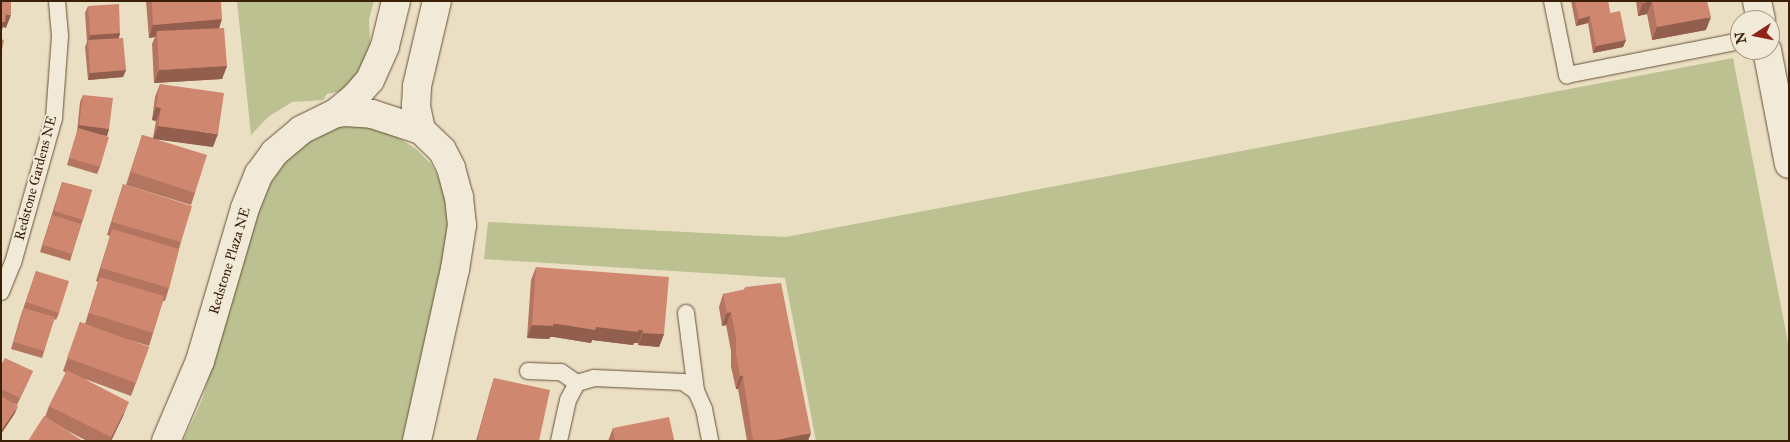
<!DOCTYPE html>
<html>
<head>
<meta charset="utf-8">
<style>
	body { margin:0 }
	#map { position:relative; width:1790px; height:442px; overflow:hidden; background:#ebdfc3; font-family:"IM FELL Great Primer",serif }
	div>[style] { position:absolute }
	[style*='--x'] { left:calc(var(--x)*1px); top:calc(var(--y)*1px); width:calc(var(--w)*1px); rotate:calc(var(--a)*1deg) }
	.green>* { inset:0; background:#bbc191 }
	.roads { filter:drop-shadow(0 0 1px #665036) drop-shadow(0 0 1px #665036) }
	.service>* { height:16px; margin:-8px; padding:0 8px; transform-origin:8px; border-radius:8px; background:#f2ead8 }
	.minor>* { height:28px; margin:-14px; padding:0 14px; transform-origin:14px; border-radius:14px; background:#f2ead8 }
	.tertiary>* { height:28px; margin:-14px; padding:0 14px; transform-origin:14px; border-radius:14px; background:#f2ead8 }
	.wall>* { inset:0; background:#b37460 }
	.shaded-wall>* { inset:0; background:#925e4e }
	.building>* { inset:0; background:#d08770 }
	span { translate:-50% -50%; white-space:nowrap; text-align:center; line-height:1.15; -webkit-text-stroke:4px #f2ead8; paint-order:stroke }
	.street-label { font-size:14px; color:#392007 }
	.frame { position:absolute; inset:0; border:2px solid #392007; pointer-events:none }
	.north { position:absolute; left:1730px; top:10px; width:50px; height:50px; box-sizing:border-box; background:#f2ead8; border:1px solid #a89984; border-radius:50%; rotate:259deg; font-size:14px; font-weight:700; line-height:20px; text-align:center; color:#392007 }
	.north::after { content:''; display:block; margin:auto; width:18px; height:22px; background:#8f2418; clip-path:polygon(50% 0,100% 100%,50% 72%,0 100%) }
</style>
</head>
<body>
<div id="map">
	<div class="green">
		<div style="clip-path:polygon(237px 1px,374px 1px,369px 19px,370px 41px,367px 61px,358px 77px,342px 91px,327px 94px,323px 100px,292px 102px,268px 117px,251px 135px)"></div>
		<div style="clip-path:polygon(1733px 58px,1789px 348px,1789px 441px,816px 441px,785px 278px,484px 259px,488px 222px,786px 237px)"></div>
		<div style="clip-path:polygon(352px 125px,376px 128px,399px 138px,416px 149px,431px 164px,439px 178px,445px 193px,449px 212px,448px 237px,402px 441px,183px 441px,202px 400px,266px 183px,282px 158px,326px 130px)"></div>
	</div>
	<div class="roads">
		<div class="service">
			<div style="--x:1552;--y:1;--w:76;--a:78.5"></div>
			<div style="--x:1567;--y:75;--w:176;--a:-11.1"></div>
			<div style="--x:1;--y:292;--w:31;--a:-68"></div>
			<div style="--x:13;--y:263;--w:151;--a:-74.2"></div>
			<div style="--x:54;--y:118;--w:82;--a:-85.8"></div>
			<div style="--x:60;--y:36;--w:35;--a:-95"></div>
			<div style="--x:686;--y:313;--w:79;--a:82.7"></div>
			<div style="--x:528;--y:371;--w:33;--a:2"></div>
			<div style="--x:561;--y:372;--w:19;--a:35"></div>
			<div style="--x:559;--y:441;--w:42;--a:-77.6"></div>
			<div style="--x:568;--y:400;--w:19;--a:-62"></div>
			<div style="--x:577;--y:383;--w:18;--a:-16"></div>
			<div style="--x:594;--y:378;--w:89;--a:2.6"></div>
			<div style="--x:683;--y:382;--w:16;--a:35"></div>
			<div style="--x:696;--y:391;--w:20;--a:66"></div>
			<div style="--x:704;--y:409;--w:33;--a:79"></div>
		</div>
		<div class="minor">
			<div style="--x:336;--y:113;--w:26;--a:-40"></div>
			<div style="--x:356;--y:96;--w:21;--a:-49"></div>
			<div style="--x:370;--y:80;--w:37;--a:-66"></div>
			<div style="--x:385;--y:46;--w:46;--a:-76.3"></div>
			<div style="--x:421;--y:130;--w:25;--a:-102"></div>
			<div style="--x:416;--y:106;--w:20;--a:-87"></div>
			<div style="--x:417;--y:86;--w:87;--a:-76.8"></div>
			<div style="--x:166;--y:441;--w:87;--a:-67"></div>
			<div style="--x:200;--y:361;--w:159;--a:-73.6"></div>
			<div style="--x:245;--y:208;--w:37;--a:-68"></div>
			<div style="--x:259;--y:174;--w:26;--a:-54"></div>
			<div style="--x:274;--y:153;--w:35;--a:-40"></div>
			<div style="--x:301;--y:130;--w:39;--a:-26"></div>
			<div style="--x:336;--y:113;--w:9;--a:-6"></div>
			<div style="--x:345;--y:112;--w:27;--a:4"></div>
			<div style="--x:372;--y:114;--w:52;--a:18.1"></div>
			<div style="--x:421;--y:130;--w:29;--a:44"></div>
			<div style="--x:442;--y:150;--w:20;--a:63"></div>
			<div style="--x:451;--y:168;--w:30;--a:75"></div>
			<div style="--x:459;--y:197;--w:28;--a:84"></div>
			<div style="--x:462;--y:225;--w:45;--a:99"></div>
			<div style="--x:455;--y:269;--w:176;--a:102.5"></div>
		</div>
		<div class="tertiary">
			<div style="--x:1757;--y:1;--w:19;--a:78"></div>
			<div style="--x:1767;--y:50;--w:116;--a:79.1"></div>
		</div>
	</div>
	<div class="wall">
		<div style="clip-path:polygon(146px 1px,221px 1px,219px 28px,227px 66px,222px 79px,154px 83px,152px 44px,155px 37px,149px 38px)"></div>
		<div style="clip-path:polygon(1571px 1px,1608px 1px,1610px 13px,1626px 40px,1623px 47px,1593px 53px,1588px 23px,1576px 26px)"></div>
		<div style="clip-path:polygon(1636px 1px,1707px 1px,1706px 30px,1652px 40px,1647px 14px,1638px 16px)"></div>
		<div style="clip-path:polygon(88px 6px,120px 33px,119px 38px,126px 70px,123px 77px,88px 80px,85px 47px,87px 42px,85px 13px)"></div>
		<div style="clip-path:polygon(160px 84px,213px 147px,156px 139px,195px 193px,191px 205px,126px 185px,142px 135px,153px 138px,156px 121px,152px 120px,155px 97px)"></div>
		<div style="clip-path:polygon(83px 95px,109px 129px,107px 136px,103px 135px,100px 167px,97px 174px,67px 165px,77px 132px,80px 102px)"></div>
		<div style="clip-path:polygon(62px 182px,92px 190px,70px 261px,40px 252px)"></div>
		<div style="clip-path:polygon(123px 184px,181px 242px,179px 249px,169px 288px,165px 301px,163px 301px,149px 346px,127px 339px,149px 347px,131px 396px,85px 379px,124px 414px,111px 441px,87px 441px,66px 430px,45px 417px,49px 406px,66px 373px,63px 371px,80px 322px,85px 324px,98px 282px,96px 281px,110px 236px,107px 235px)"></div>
		<div style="clip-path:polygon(536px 267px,664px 334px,659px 347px,638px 345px,638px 343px,634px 343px,633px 345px,592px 340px,591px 343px,554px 337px,550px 337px,549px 339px,527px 338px,531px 280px)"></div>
		<div style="clip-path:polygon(36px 271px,59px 313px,56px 320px,54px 319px,42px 358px,11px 349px,21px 315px)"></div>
		<div style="clip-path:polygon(745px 287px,808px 441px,747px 441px,738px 389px,736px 389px,731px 367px,731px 351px,726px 325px,722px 326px,719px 307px,723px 294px,744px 290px)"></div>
		<div style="clip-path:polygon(1px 365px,33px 371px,17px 405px,13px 403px,15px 413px,1px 434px)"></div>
		<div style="clip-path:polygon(494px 378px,539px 441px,476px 441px,490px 391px)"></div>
		<div style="clip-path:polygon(613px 428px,674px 439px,673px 441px,608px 441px)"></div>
	</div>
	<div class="shaded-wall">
		<div style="clip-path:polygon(1652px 1px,1647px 14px,1638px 16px,1643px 3px)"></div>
		<div style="clip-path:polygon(6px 14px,11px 15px,6px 28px,3px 27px,1px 33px,1px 22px)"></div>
		<div style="clip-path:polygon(1590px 16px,1588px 23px,1576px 26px,1579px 19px)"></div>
		<div style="clip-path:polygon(1711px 17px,1706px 30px,1652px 40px,1657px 27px)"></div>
		<div style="clip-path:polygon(222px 19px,218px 32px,157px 31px,155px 37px,149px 38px,153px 25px)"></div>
		<div style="clip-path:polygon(120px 33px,118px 40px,88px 41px,90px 35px)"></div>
		<div style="clip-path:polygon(1626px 40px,1623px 47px,1593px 53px,1596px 46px)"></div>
		<div style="clip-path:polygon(227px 66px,222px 79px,154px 83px,159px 70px)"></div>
		<div style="clip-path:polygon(126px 70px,123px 77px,88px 80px,90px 73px)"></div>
		<div style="clip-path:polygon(156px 107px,161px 108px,156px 121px,152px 120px)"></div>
		<div style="clip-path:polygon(79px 125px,109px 129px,107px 136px,77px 132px,78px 128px,77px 132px)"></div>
		<div style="clip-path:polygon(158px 126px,218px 134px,213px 147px,153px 139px)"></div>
		<div style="clip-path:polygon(731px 312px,726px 325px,722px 326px,727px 313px)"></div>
		<div style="clip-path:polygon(553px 324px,596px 327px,643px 330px,638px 343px,634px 343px,633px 345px,592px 340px,591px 343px,554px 337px,550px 337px,549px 339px,527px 338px,532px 325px)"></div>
		<div style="clip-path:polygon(643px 333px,664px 334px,659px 347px,638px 345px)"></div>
		<div style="clip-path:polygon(740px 376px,743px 376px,738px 389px,736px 389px)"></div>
		<div style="clip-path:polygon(129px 402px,124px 414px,111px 441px,110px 441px)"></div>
		<div style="clip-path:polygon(18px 406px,15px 413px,1px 434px,1px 431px)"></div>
		<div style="clip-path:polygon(811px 433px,808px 441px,771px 441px)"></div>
	</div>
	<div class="building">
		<div style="clip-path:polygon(1px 1px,11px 1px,11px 15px,6px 14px,5px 22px,1px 22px)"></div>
		<div style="clip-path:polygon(152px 1px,221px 1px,222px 19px,153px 25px)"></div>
		<div style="clip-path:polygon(1575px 1px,1608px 1px,1610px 13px,1620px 11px,1626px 40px,1596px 46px,1590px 16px,1579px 19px)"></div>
		<div style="clip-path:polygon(1642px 1px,1707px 1px,1711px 17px,1657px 27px,1652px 1px,1643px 3px)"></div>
		<div style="clip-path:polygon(119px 4px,120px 33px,90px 35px,88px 6px)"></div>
		<div style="clip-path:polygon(224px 28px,227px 66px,159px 70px,157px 31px)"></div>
		<div style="clip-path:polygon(123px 38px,126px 70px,90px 73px,88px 40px)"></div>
		<div style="clip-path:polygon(1px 39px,4px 40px,1px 55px)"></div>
		<div style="clip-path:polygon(160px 84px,224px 93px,218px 134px,158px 126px,161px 108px,156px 107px)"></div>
		<div style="clip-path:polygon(83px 95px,113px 98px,109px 129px,79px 125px)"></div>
		<div style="clip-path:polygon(78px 128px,109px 137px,100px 167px,69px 158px)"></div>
		<div style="clip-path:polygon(142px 135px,207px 155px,195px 193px,131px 172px)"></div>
		<div style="clip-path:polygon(62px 182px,92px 190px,83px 220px,54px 211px)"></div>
		<div style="clip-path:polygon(123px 184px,192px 206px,181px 242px,112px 222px)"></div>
		<div style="clip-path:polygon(52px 215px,81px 224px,72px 254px,43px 245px)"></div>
		<div style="clip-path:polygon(112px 229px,179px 249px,169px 288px,101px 268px)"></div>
		<div style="clip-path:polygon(536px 267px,669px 277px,664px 334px,643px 333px,643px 330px,638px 330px,638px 332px,596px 327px,595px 330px,558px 324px,553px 324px,553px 326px,532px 325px)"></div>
		<div style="clip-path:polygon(36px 271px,69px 281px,59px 313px,26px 302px)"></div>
		<div style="clip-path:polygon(100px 277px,164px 296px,153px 333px,89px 313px)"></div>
		<div style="clip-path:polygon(781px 283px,811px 433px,771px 441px,753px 441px,743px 376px,740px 376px,736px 355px,736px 338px,731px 312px,727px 313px,723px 294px,746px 289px,745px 287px)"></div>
		<div style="clip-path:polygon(24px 308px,55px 317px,44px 351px,14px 342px)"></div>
		<div style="clip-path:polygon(80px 322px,149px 347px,136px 383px,67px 358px)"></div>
		<div style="clip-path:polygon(5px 358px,33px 371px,20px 398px,1px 389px,1px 365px)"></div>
		<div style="clip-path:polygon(67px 370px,129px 402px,111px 437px,49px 406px)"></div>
		<div style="clip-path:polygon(494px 378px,550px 390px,539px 441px,478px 441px,480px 429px)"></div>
		<div style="clip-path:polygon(1px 396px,18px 406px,1px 431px)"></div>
		<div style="clip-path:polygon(44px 416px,83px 441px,28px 441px)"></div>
		<div style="clip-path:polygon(669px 417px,674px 439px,671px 439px,672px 441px,615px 441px,613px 428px)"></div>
	</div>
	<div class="street-label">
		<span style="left:36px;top:178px;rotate:-75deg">Redstone Gardens NE</span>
		<span style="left:230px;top:261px;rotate:-73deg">Redstone Plaza NE</span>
	</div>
	<div class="frame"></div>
	<div class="north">N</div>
</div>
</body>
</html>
